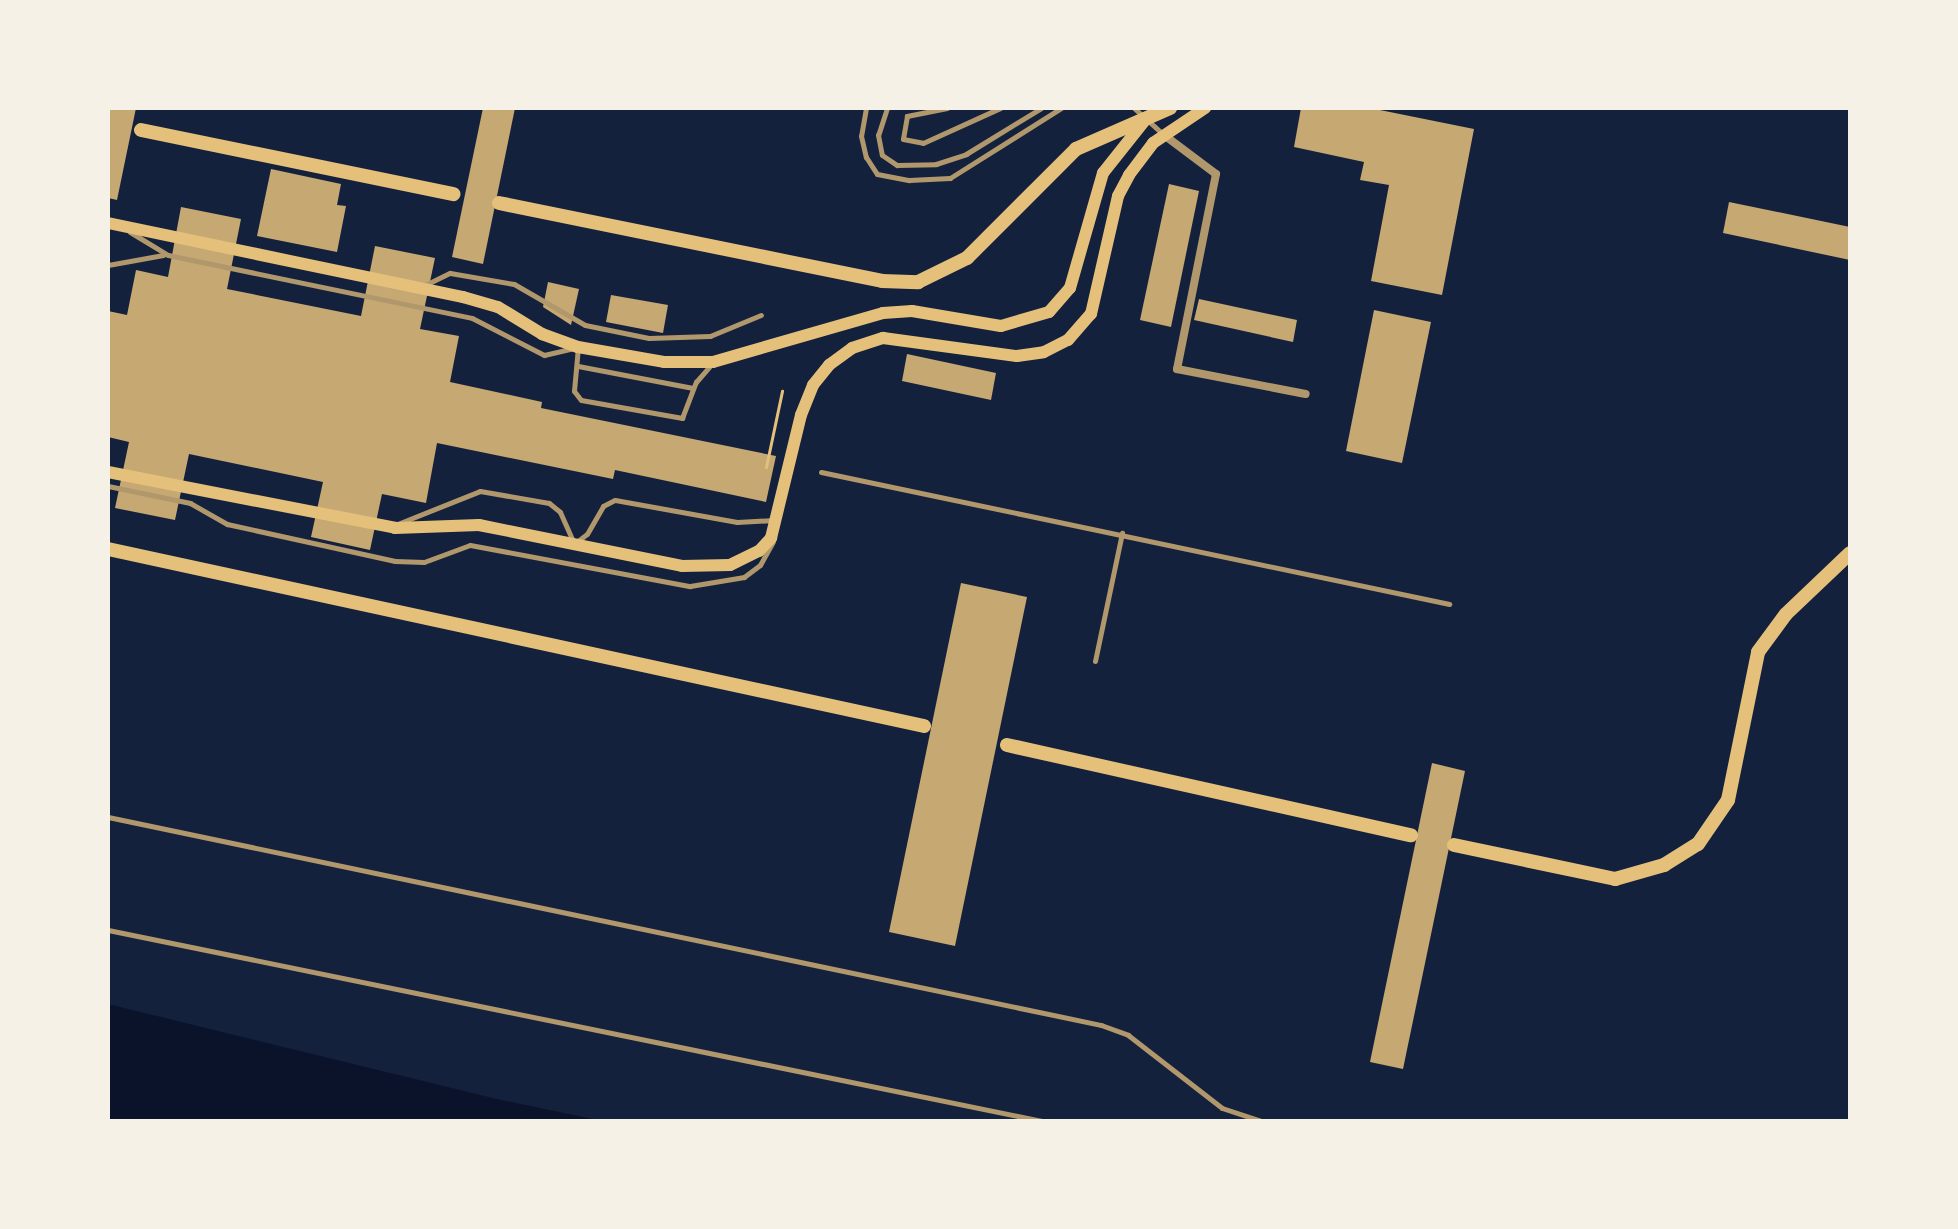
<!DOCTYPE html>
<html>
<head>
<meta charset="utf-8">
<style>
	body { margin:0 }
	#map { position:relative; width:1958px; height:1229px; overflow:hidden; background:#14213d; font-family:"Times New Roman",serif }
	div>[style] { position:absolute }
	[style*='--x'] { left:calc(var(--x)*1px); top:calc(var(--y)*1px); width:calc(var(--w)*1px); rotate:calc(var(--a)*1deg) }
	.water>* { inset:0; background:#0b132b }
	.building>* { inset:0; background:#c6a872 }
	.path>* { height:3px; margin:-1.5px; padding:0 1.5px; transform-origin:1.5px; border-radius:1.5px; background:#e5c07b }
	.service>* { height:5px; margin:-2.5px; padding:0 2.5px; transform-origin:2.5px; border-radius:2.5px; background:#b1986c }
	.minor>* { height:8px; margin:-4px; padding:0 4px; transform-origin:4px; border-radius:4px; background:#b1986c }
	.secondary>* { height:12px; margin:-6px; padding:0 6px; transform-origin:6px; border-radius:6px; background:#e5c07b }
	.primary>* { height:14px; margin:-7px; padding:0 7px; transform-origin:7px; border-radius:7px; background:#e5c07b }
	span { translate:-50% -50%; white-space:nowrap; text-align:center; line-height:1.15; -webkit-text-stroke:7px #f6f1e7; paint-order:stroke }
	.frame { position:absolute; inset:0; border:110px solid #f6f1e7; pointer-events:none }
</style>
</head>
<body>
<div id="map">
	<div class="water">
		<div style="clip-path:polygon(108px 1004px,497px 1099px,602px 1121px,108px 1121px)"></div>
	</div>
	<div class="building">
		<div style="clip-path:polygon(108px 108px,136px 108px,117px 200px,108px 198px)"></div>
		<div style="clip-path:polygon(483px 108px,515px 108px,483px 264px,452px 257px)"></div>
		<div style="clip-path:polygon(1301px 108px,1370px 108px,1474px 129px,1442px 295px,1371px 281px,1389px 185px,1360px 180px,1364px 162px,1294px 147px)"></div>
		<div style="clip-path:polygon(271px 169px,341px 184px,337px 205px,346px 206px,337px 252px,257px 236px)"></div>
		<div style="clip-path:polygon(1169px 184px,1199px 191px,1171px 327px,1140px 320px)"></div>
		<div style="clip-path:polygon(1729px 202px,1850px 227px,1850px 260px,1723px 233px)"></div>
		<div style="clip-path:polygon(181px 207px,241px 219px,227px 289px,361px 316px,375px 246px,435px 258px,420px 329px,459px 336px,450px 382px,542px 402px,541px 408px,776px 456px,766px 502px,615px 470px,613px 479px,437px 443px,426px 503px,382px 494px,370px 550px,311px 537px,323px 482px,189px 454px,175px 520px,115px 508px,129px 442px,108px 437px,108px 311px,127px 315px,136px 270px,168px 277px)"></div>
		<div style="clip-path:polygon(548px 282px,579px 289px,571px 325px,543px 307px)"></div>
		<div style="clip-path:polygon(611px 295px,668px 305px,663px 333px,606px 322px)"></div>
		<div style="clip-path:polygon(1199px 299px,1297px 320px,1293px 342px,1194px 320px)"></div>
		<div style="clip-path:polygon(1374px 310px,1431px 322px,1402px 463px,1346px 451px)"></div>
		<div style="clip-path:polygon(907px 354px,996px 373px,991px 400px,902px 381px)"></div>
		<div style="clip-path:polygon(961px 583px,1027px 597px,955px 946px,889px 932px)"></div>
		<div style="clip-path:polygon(1432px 763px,1465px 771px,1403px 1069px,1370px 1062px)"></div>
	</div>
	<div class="path">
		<div style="--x:766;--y:467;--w:78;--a:-78.1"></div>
	</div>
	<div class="service">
		<div style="--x:866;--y:108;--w:28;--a:100"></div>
		<div style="--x:861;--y:136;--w:22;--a:77"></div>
		<div style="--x:866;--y:157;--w:20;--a:57"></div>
		<div style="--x:877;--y:174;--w:33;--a:11"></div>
		<div style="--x:909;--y:180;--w:41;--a:-2.8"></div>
		<div style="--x:950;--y:178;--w:131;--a:-32.2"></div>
		<div style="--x:887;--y:108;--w:28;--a:108"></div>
		<div style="--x:878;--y:135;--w:20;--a:79"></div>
		<div style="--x:882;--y:155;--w:18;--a:34"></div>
		<div style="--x:897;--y:165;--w:39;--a:-1"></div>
		<div style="--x:936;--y:164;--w:32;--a:-18"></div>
		<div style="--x:966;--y:154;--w:88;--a:-31.5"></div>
		<div style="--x:947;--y:108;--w:41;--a:168.7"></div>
		<div style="--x:907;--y:116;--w:23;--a:100"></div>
		<div style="--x:903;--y:139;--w:20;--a:11"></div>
		<div style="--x:923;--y:143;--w:85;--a:-24.4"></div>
		<div style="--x:1134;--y:108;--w:39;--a:42"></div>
		<div style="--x:130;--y:232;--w:44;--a:31.2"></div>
		<div style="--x:168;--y:255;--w:310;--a:11.7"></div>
		<div style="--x:472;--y:318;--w:81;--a:27.2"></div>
		<div style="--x:544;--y:355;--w:35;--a:-13"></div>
		<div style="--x:578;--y:347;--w:44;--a:95.2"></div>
		<div style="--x:574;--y:391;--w:11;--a:52"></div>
		<div style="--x:581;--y:400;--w:103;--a:10.1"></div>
		<div style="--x:682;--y:418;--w:39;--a:-69"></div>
		<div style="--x:696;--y:382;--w:23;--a:-49"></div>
		<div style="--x:108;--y:265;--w:56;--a:-10.3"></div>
		<div style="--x:423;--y:286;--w:30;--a:-26"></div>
		<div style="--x:450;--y:273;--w:65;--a:9.8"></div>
		<div style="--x:514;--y:284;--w:82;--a:30"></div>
		<div style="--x:585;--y:325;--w:65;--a:11.5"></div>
		<div style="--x:649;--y:338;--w:61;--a:-1.9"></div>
		<div style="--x:710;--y:336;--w:55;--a:-22.4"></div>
		<div style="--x:578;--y:366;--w:117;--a:10.8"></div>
		<div style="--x:821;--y:472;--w:642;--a:11.87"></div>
		<div style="--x:108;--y:486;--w:84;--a:11.7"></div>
		<div style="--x:190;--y:503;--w:43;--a:29.6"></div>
		<div style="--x:227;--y:524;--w:172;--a:12.4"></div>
		<div style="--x:395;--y:561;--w:29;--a:2"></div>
		<div style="--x:424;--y:562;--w:49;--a:-20.3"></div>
		<div style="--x:470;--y:545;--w:224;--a:10.6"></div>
		<div style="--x:690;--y:586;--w:55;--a:-9.5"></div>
		<div style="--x:744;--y:577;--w:20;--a:-37"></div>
		<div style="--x:760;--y:565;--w:26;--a:-61"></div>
		<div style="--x:400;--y:523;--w:86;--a:-21.8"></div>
		<div style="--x:480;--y:491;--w:70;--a:9.9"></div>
		<div style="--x:549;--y:503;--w:14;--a:39"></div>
		<div style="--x:560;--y:512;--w:35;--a:66"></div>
		<div style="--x:574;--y:544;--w:16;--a:-38"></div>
		<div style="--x:587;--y:534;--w:32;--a:-60"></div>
		<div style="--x:603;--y:506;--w:13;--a:-27"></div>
		<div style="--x:615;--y:500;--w:124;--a:10.2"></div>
		<div style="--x:737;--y:522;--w:37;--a:-3"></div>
		<div style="--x:1095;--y:661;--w:131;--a:-78.1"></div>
		<div style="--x:108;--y:817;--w:1015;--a:11.83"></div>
		<div style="--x:1101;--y:1025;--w:29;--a:20"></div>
		<div style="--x:1128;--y:1035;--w:119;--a:37.8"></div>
		<div style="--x:1222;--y:1108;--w:41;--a:18.4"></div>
		<div style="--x:108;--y:930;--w:953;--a:11.56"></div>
	</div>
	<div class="minor">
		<div style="--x:1164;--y:135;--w:65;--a:36.9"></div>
		<div style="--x:1216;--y:174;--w:199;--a:101.3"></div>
		<div style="--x:1177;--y:369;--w:131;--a:11"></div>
	</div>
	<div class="secondary">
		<div style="--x:108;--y:223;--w:363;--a:11.8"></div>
		<div style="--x:463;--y:297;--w:36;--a:16"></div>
		<div style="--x:498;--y:307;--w:52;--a:31.5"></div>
		<div style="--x:542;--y:334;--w:38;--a:20"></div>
		<div style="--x:578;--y:347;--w:87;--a:9.9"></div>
		<div style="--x:664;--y:362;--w:49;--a:0"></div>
		<div style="--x:713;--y:362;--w:177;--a:-16.1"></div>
		<div style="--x:883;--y:313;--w:29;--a:-4"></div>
		<div style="--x:912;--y:311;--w:90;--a:9.6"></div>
		<div style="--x:1001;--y:326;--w:50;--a:-16.3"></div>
		<div style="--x:1049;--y:312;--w:32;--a:-49"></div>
		<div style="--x:1070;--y:288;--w:120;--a:-74"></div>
		<div style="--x:1103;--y:173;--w:69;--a:-51.5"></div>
		<div style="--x:108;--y:472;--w:292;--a:11"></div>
		<div style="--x:395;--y:528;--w:84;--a:-2"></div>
		<div style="--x:479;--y:525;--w:207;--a:11.4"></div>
		<div style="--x:682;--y:566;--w:48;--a:-1.2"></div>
		<div style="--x:730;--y:565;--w:32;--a:-26"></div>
		<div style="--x:759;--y:551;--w:18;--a:-47"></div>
		<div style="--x:771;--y:538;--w:127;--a:-76.3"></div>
		<div style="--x:801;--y:415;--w:32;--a:-68"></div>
		<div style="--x:813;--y:385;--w:26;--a:-51"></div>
		<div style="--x:829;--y:365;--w:29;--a:-36"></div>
		<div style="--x:852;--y:348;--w:33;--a:-18"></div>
		<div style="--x:883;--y:338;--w:135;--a:7.7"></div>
		<div style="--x:1017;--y:356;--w:27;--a:-8"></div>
		<div style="--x:1044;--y:352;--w:27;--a:-27"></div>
		<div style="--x:1068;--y:340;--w:35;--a:-49"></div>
		<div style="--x:1091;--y:314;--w:121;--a:-77.1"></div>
		<div style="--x:1118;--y:196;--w:24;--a:-62"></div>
		<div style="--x:1129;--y:175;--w:40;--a:-53"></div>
		<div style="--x:1153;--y:143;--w:63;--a:-33.9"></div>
	</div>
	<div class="primary">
		<div style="--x:141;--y:130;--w:319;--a:11.6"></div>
		<div style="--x:499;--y:203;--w:391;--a:11.5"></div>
		<div style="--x:882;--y:281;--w:36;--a:2"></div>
		<div style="--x:918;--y:282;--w:55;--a:-26.1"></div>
		<div style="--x:967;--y:258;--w:154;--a:-45"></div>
		<div style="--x:1076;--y:149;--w:103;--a:-23.6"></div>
		<div style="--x:108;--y:549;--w:835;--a:12.24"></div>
		<div style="--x:1007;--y:745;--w:414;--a:12.6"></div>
		<div style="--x:1454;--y:845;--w:165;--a:11.9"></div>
		<div style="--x:1615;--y:879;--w:51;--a:-15.9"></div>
		<div style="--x:1664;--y:865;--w:40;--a:-32"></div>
		<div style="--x:1698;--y:844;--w:53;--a:-55.7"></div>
		<div style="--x:1728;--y:800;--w:151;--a:-78.5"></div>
		<div style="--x:1758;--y:652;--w:47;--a:-53.6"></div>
		<div style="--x:1786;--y:614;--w:88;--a:-43.6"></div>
	</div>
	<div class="frame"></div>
</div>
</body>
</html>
